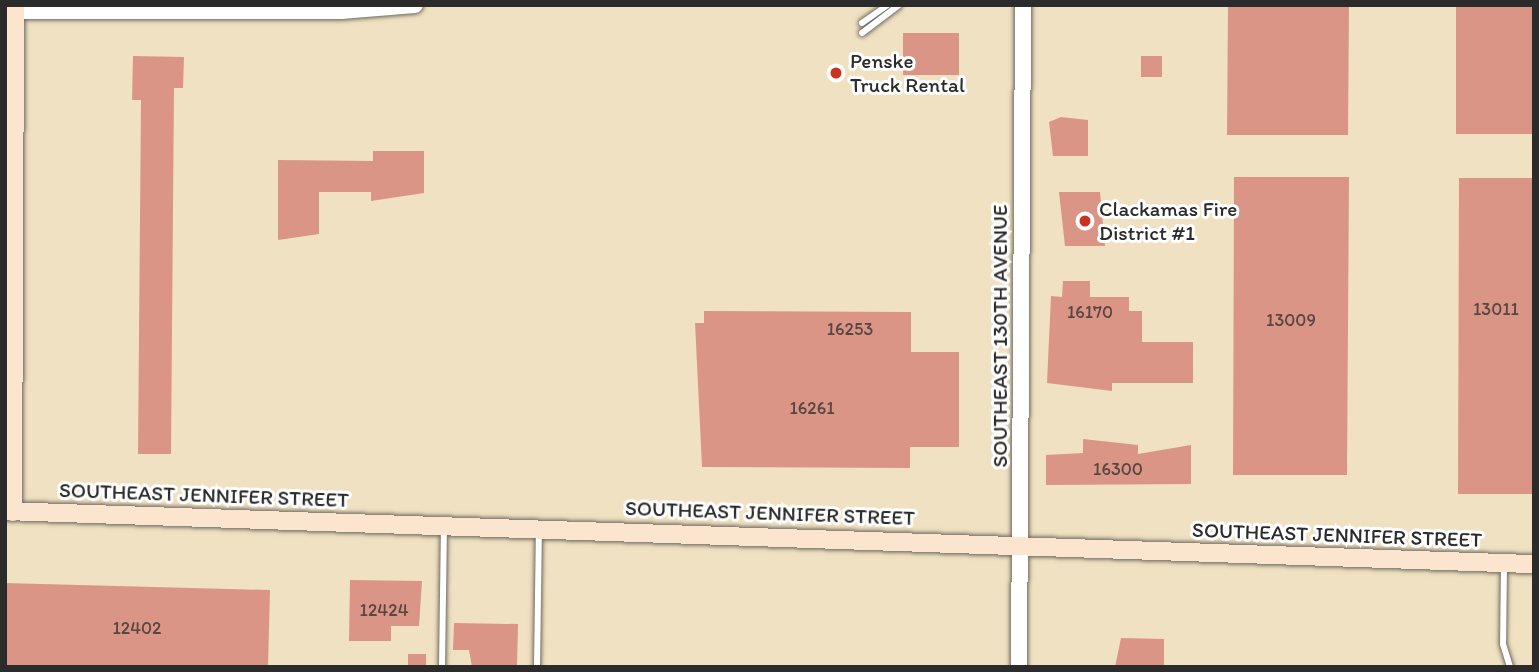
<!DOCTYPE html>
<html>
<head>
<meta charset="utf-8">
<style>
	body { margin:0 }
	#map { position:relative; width:1539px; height:672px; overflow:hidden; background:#f0e1c2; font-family:Itim,sans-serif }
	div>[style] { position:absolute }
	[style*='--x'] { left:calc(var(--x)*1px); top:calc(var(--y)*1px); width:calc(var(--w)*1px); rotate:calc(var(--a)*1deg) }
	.building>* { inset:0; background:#db9587 }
	.roads { filter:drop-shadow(0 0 2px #706b60) drop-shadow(0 0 2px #706b60) }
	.service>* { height:6px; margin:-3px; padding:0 3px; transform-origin:3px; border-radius:3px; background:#fff }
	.tertiary>* { height:16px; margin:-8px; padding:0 8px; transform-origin:8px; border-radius:8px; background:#fff }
	.secondary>* { height:18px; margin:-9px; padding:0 9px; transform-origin:9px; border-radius:9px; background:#fbe5cf }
	.dots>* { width:19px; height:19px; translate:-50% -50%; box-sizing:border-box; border:4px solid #fff; border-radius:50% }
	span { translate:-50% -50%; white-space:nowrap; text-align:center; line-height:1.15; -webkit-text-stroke:6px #fff; paint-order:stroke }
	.number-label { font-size:18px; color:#574642 }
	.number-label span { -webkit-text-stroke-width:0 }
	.poi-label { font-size:21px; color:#2b2b2b }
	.left { translate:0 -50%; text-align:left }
	.street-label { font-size:21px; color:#2b2b2b }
	.frame { position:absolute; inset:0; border:7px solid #2b2b2b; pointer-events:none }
</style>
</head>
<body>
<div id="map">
	<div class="building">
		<div style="clip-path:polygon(1228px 5px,1349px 5px,1348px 135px,1227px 135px)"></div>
		<div style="clip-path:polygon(1456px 5px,1534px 5px,1534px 134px,1456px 134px)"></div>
		<div style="clip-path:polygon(903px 33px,959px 33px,959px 75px,903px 75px)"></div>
		<div style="clip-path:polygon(133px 56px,184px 57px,183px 88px,174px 88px,171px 454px,138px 454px,141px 100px,132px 100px)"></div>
		<div style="clip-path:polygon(1141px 56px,1162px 56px,1162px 77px,1141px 77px)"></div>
		<div style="clip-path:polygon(1061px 117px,1088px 120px,1088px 156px,1053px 156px,1049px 122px)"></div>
		<div style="clip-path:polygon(373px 151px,424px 151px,424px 193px,371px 201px,371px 192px,319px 192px,319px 234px,278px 240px,278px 160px,373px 161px)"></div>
		<div style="clip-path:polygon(1234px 177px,1349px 177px,1347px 475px,1233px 475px)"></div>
		<div style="clip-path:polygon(1459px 178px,1534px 178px,1534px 494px,1458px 494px)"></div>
		<div style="clip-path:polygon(1059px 192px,1100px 192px,1105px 246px,1065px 246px)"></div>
		<div style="clip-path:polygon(1063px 281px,1090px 281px,1090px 297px,1129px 297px,1129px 311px,1142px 311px,1142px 342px,1193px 342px,1193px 383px,1112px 383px,1112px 391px,1047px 383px,1051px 296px,1062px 297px)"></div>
		<div style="clip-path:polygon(704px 311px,911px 312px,911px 352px,959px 352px,959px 447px,910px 447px,910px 468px,702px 467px,695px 323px,704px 323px)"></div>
		<div style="clip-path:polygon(1083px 439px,1138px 445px,1138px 454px,1191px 445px,1191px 484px,1046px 485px,1046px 455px,1083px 453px)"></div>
		<div style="clip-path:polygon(350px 580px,422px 581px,419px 626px,391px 626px,391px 641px,349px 641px)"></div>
		<div style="clip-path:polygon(5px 583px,270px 590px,268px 667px,5px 667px)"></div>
		<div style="clip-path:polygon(454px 623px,518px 624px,517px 667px,472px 667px,469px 650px,453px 650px)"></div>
		<div style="clip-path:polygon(1121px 638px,1164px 639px,1164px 667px,1115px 667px)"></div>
		<div style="clip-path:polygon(408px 654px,426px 654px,426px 667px,408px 667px)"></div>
	</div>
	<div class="roads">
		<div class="service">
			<div style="--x:862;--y:23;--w:32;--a:-35"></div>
			<div style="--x:862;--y:33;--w:46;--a:-37.1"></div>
			<div style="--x:1504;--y:565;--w:79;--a:90.7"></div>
			<div style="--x:1503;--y:644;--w:24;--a:73"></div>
			<div style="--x:442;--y:667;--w:138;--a:-89.2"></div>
			<div style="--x:537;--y:667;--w:136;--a:-89.2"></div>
		</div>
		<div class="tertiary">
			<div style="--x:15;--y:11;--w:326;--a:0"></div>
			<div style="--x:341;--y:11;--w:74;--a:-4.6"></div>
			<div style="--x:1019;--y:667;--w:662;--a:-89.65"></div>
		</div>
		<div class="secondary">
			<div style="--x:5;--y:511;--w:1530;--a:1.99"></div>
			<div style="--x:13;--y:512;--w:507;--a:-89.77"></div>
		</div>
	</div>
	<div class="dots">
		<div style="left:836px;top:73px;background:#c8321e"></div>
		<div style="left:1085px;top:221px;background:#c8321e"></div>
	</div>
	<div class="number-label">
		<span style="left:1496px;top:309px">13011</span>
		<span style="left:1090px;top:312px">16170</span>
		<span style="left:1291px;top:320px">13009</span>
		<span style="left:850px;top:329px">16253</span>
		<span style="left:812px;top:408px">16261</span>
		<span style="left:1118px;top:469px">16300</span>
		<span style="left:384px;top:610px">12424</span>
		<span style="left:137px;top:628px">12402</span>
	</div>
	<div class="poi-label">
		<span class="left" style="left:850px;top:73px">Penske<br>Truck Rental</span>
		<span class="left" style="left:1099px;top:221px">Clackamas Fire<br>District #1</span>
	</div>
	<div class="street-label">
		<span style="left:1000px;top:336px;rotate:-90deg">SOUTHEAST 130TH AVENUE</span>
		<span style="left:204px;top:495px;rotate:2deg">SOUTHEAST JENNIFER STREET</span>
		<span style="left:770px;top:513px;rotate:2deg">SOUTHEAST JENNIFER STREET</span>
		<span style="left:1337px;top:535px;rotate:2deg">SOUTHEAST JENNIFER STREET</span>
	</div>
	<div class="frame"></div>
</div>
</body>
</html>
